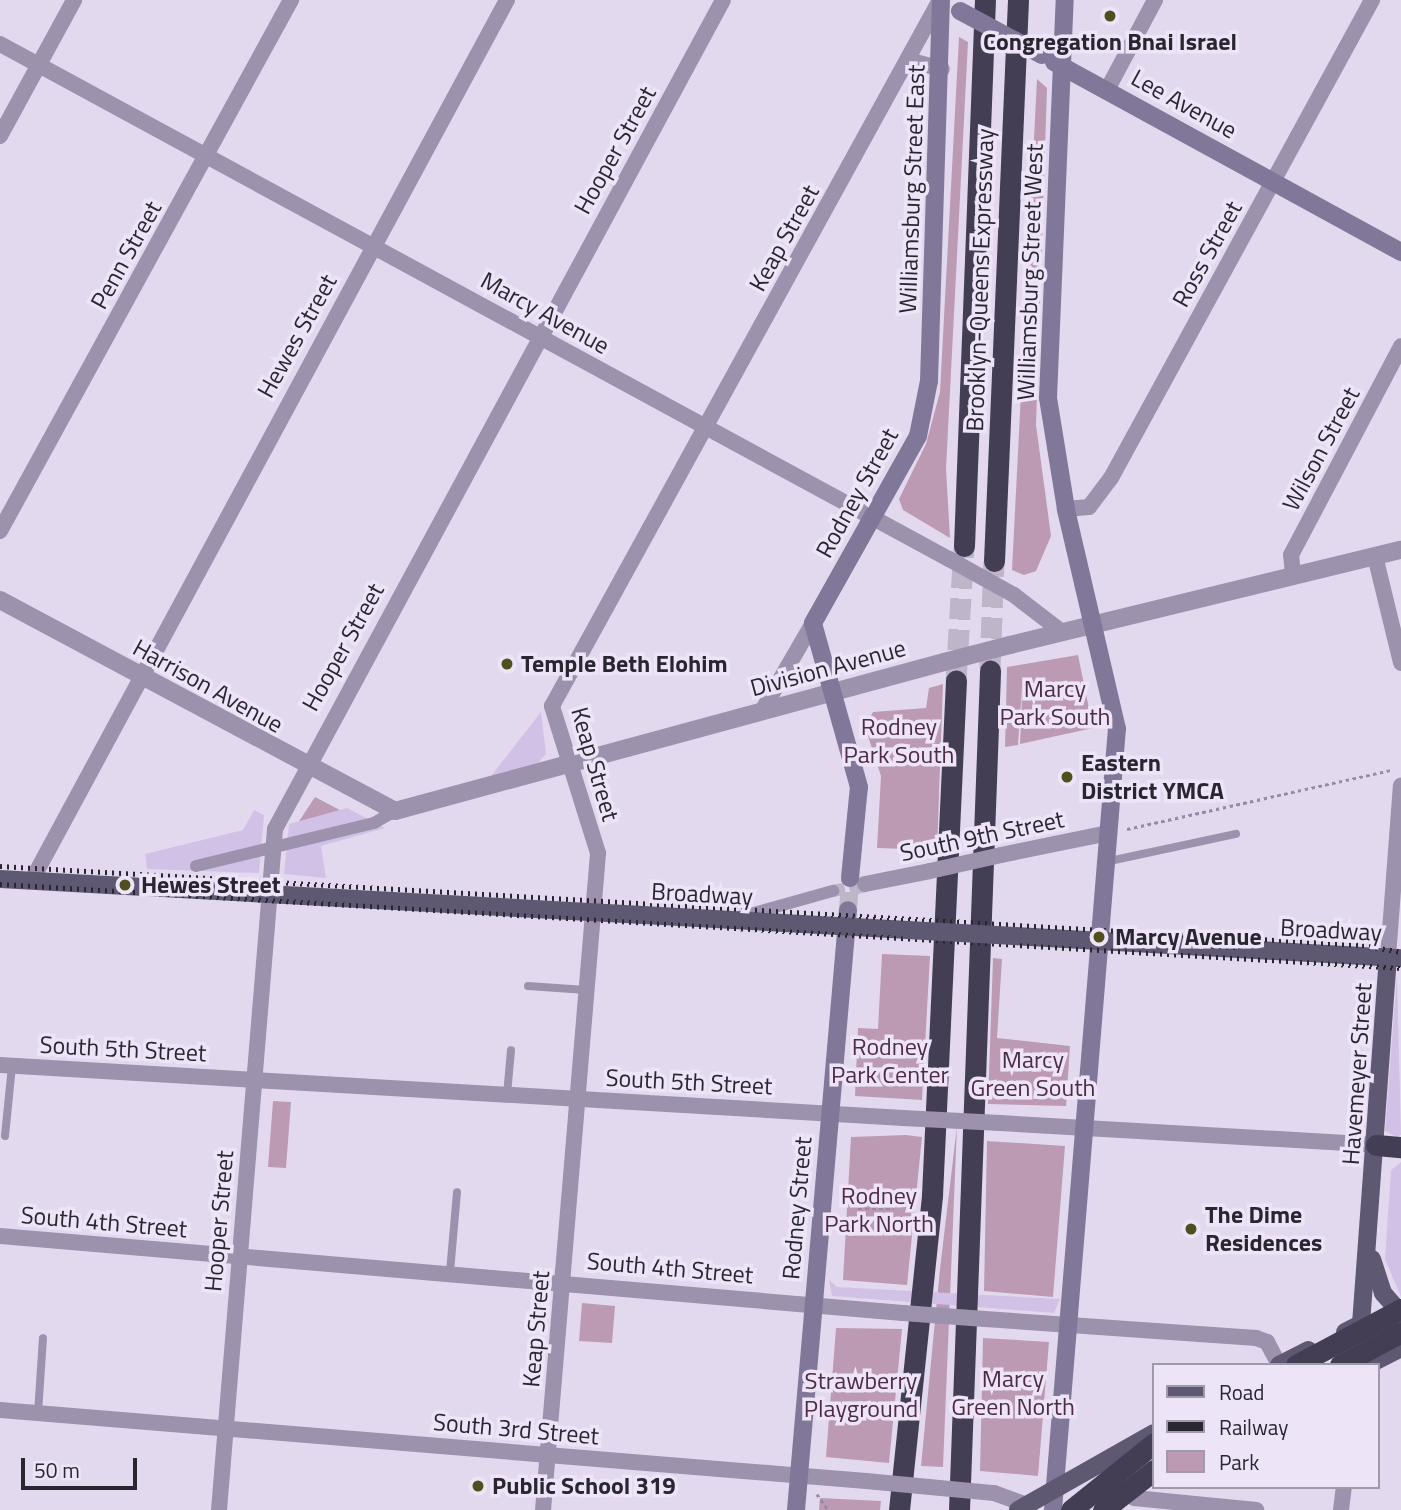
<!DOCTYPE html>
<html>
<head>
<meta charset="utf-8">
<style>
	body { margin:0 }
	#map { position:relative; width:1401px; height:1510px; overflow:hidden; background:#e3d9ef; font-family:"Titillium Web",sans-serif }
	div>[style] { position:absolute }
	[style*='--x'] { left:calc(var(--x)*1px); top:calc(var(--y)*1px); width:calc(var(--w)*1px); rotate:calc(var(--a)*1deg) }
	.green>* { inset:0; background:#bc9ab4 }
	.plaza>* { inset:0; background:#d2c1e6 }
	.pedestrian-tunnel>* { height:12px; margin-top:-6px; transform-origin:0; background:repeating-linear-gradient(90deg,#beb5c9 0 12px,transparent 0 18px) }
	.minor-tunnel>* { height:16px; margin-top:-8px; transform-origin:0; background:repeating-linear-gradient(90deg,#beb5c9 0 16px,transparent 0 24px) }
	.secondary-tunnel>* { height:18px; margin-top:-9px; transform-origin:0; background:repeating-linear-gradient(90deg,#beb5c9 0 18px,transparent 0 27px) }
	.motorway-tunnel>* { height:21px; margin-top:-10.5px; transform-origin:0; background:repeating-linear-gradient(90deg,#beb5c9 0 21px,transparent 0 31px) }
	.path>* { height:2.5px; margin-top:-1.25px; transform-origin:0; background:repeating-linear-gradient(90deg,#958ba9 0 3.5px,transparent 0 7px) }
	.service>* { height:8px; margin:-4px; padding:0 4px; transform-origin:4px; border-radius:4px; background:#9c92ae }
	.pedestrian>* { height:12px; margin:-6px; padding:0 6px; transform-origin:6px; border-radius:6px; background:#9c92ae }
	.minor>* { height:16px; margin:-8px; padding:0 8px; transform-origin:8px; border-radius:8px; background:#9c92ae }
	.tertiary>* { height:18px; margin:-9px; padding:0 9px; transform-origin:9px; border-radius:9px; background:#9c92ae }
	.secondary>* { height:18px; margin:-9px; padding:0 9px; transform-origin:9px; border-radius:9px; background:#817899 }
	.primary>* { height:18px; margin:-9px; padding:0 9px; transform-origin:9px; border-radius:9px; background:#5f5873 }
	.motorway>* { height:21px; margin:-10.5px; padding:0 10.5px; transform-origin:10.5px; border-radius:10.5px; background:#433e53 }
	.rail>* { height:4.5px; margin-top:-2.25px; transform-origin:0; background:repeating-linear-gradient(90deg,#292632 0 2px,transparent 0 7px) }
	.minor-bridge>* { height:16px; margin:-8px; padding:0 8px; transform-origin:8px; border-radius:8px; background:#9c92ae }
	.tertiary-bridge>* { height:18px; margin:-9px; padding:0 9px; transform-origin:9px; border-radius:9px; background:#9c92ae }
	.secondary-bridge>* { height:18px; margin:-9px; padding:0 9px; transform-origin:9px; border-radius:9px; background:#817899 }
	.primary-bridge>* { height:18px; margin:-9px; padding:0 9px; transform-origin:9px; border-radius:9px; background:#5f5873 }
	.motorway-bridge>* { height:21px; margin:-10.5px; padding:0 10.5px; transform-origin:10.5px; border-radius:10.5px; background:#433e53 }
	.dots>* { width:19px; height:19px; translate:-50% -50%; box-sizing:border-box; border:4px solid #ede5f7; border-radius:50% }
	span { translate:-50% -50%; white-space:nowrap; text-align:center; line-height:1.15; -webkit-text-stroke:7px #ede5f7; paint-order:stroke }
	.poi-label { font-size:24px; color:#292632; font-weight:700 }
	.left { translate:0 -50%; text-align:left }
	.street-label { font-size:24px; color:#292632 }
	.park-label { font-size:24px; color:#4f2c45 }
	.legend { position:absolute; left:1152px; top:1363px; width:228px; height:126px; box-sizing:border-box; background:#ede5f7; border:2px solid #9f99a8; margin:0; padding:9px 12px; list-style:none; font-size:21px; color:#292632 }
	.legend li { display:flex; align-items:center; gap:14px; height:35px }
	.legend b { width:35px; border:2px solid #9f99a8 }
	.scale { position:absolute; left:21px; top:1458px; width:116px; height:32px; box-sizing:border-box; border:4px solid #292632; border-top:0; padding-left:9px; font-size:21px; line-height:24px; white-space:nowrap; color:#292632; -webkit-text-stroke:5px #ede5f7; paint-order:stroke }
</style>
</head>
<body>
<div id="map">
	<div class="green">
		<div style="clip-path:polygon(959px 37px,968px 42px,946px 469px,950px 538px,903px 510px,899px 499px,926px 444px,940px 392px)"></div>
		<div style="clip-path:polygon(1037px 79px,1047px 88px,1036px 425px,1051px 536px,1036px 571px,1024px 575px,1012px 570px)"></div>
		<div style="clip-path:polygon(1078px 655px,1093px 728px,1020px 744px,1023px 673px,1018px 745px,1005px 747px,1007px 667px)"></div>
		<div style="clip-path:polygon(943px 684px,937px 850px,877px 848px,881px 776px,865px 727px,873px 712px,926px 708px,929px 688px)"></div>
		<div style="clip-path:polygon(315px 797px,357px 819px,296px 826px)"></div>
		<div style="clip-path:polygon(882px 954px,930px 956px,922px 1100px,855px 1096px,858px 1028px,878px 1029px)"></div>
		<div style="clip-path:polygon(993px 958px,1002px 959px,997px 1038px,1070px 1046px,1066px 1106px,988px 1104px)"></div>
		<div style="clip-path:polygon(273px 1101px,291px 1102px,286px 1168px,268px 1167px)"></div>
		<div style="clip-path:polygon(957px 1126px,943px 1467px,921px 1466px,940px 1269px)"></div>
		<div style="clip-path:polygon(906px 1135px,922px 1137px,907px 1285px,843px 1280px,851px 1137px)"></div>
		<div style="clip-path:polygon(987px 1141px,1065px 1146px,1053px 1297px,984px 1291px)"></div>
		<div style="clip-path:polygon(582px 1303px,615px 1306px,612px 1343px,579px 1341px)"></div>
		<div style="clip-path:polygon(836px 1328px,902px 1329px,889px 1463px,826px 1457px)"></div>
		<div style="clip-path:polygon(983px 1338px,1049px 1342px,1038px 1476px,980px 1471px)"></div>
		<div style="clip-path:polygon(820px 1498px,881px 1501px,880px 1510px,819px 1510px)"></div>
	</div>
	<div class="plaza">
		<div style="clip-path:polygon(541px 712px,546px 754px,538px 763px,491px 776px)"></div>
		<div style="clip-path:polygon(347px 808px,385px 828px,321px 846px,326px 878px,284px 874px,289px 824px)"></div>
		<div style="clip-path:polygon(254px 810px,264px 815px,259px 873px,147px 869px,145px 854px,243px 830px)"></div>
		<div style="clip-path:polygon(1397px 974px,1401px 1135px,1397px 1137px,1385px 1131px)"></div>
		<div style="clip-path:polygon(1401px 1162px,1401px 1297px,1385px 1259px,1391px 1170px)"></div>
		<div style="clip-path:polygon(829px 1280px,837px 1287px,1060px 1299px,1054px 1313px,832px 1296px)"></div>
	</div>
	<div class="pedestrian-tunnel">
		<div style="--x:833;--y:891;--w:16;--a:-11"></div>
	</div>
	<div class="minor-tunnel">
		<div style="--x:849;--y:888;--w:16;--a:-14"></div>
	</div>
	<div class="secondary-tunnel">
		<div style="--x:848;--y:910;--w:32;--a:-86"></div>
	</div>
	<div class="motorway-tunnel">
		<div style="--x:990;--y:669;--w:108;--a:-87.9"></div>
		<div style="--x:956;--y:681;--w:133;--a:-86.6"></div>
	</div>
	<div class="path">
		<div style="--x:1127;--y:829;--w:270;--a:-12.6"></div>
		<div style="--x:858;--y:1209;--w:36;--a:0"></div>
		<div style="--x:817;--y:1494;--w:19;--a:55"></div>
	</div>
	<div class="service">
		<div style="--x:1105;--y:862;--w:134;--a:-12.1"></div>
		<div style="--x:528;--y:986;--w:58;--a:3.9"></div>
		<div style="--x:507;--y:1095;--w:45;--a:-84.9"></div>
		<div style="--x:5;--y:1136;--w:70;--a:-84.3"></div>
		<div style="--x:450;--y:1272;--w:80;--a:-85"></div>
		<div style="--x:38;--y:1413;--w:75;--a:-86.2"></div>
	</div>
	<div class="pedestrian">
		<div style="--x:196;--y:866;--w:183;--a:-13.6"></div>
		<div style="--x:374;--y:823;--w:24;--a:-30"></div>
		<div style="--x:736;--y:918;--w:101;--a:-15.6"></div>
	</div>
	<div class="minor">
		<div style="--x:0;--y:44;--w:1080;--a:28.49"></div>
		<div style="--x:908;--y:60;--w:35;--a:15"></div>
		<div style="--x:1107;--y:90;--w:102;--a:-61.9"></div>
		<div style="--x:0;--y:136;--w:155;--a:-61.4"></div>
		<div style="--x:1066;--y:509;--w:23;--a:-5"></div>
		<div style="--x:1089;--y:507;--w:36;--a:-53"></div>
		<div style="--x:1111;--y:478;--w:545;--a:-61.36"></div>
		<div style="--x:0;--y:531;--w:606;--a:-61.28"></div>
		<div style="--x:1375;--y:556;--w:110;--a:76.3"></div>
		<div style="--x:1293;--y:576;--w:21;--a:-95"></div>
		<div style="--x:1291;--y:555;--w:236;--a:-62.2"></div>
		<div style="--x:1014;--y:595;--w:61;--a:37.6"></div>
		<div style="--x:762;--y:711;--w:102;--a:-59.9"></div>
		<div style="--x:1001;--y:855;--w:109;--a:-11.6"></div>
		<div style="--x:32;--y:880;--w:1000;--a:-61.64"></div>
		<div style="--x:865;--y:884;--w:66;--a:-11.3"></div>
		<div style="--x:1388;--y:957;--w:172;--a:-85.7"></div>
		<div style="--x:0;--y:1065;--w:905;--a:3.36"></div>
		<div style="--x:1000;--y:1123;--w:377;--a:3.3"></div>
		<div style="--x:0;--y:1236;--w:906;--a:4.87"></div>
		<div style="--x:985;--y:1319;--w:272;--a:4"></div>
		<div style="--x:1256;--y:1338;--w:12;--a:20"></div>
		<div style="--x:1267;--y:1342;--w:26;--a:62"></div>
		<div style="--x:0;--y:1410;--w:869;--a:4.69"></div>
		<div style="--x:994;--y:1493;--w:35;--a:20"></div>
		<div style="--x:1134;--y:1498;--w:123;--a:5.6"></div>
		<div style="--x:219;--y:1510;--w:683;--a:-85.3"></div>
		<div style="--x:275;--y:829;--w:942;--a:-61.61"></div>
		<div style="--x:543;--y:1510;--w:659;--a:-85.21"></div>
		<div style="--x:598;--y:853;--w:154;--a:-107.4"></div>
		<div style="--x:552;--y:706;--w:806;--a:-61.21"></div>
		<div style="--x:1341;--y:1510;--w:23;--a:-83"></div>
	</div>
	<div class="tertiary">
		<div style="--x:0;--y:600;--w:448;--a:28.1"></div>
		<div style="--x:395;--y:811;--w:569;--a:-15.18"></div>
		<div style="--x:1010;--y:645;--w:402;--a:-13.7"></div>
	</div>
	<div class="secondary">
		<div style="--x:1054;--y:62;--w:396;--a:28.7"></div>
		<div style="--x:850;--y:878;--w:91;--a:-84.4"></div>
		<div style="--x:859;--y:787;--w:170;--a:-105.7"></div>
		<div style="--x:813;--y:623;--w:214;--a:-60.7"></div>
		<div style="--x:918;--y:436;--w:56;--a:-78.7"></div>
		<div style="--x:929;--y:381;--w:381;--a:-88.2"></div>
		<div style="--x:796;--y:1510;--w:602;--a:-85.05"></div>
		<div style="--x:1053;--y:1510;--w:784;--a:-85.32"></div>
		<div style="--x:1117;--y:729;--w:226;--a:-103.1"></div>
		<div style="--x:1066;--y:509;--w:112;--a:-99.2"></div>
		<div style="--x:1048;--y:398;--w:398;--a:-87.6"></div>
	</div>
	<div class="primary">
		<div style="--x:0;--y:879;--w:909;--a:3.21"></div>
		<div style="--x:1014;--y:936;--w:388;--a:3.3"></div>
		<div style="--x:1372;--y:1259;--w:36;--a:72"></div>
		<div style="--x:1383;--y:1293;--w:28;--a:49"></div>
		<div style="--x:1345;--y:1332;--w:18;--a:-27"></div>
		<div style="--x:1361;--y:1324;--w:368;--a:-85.8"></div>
		<div style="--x:1279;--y:1365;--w:33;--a:-27"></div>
		<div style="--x:1368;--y:1365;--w:37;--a:-27"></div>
		<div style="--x:1018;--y:1510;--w:156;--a:-29.5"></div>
	</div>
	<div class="motorway">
		<div style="--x:964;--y:546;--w:546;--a:-87.8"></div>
		<div style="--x:994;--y:561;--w:562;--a:-87.55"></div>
		<div style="--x:1376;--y:1145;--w:25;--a:5"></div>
		<div style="--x:899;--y:1510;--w:317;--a:-84"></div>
		<div style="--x:932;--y:1195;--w:515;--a:-87.33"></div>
		<div style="--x:959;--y:1510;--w:840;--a:-87.88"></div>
	</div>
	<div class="rail">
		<div style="--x:0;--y:866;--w:1364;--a:3.32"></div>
		<div style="--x:1362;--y:945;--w:40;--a:10"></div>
		<div style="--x:0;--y:884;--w:1404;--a:3.43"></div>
		<div style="--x:1184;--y:944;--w:53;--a:3.2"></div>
	</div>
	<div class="minor-bridge">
		<div style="--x:949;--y:559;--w:74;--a:29"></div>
		<div style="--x:930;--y:871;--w:73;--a:-12.7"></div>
		<div style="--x:903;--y:1118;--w:97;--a:3"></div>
		<div style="--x:903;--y:1313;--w:82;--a:4.2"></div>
		<div style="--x:866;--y:1481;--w:129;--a:5.4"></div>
	</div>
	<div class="tertiary-bridge">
		<div style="--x:944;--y:662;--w:68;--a:-14.4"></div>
	</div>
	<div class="secondary-bridge">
		<div style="--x:960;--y:11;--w:93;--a:28.2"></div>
	</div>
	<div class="primary-bridge">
		<div style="--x:908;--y:930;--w:106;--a:3.2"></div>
	</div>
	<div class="motorway-bridge">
		<div style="--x:1296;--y:1365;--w:119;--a:-28.1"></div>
		<div style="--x:1340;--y:1365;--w:69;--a:-28.4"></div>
		<div style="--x:1071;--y:1510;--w:107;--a:-38.9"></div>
		<div style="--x:1103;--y:1510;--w:65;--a:-38.1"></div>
	</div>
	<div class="dots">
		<div style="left:1110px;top:16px;background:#504f20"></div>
		<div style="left:507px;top:664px;background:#504f20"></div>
		<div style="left:1067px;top:777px;background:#504f20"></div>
		<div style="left:125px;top:885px;background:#504f20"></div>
		<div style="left:1099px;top:937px;background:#504f20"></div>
		<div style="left:1191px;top:1229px;background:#504f20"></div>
		<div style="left:478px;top:1486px;background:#504f20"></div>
	</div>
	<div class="poi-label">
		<span style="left:1110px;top:42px">Congregation Bnai Israel</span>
		<span class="left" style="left:521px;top:664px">Temple Beth Elohim</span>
		<span class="left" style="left:1081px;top:777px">Eastern<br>District YMCA</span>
		<span class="left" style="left:141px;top:885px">Hewes Street</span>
		<span class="left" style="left:1115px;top:937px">Marcy Avenue</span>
		<span class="left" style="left:1205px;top:1229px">The Dime<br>Residences</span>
		<span class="left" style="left:492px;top:1486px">Public School 319</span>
	</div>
	<div class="street-label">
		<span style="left:1184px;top:104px;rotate:29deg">Lee Avenue</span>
		<span style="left:615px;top:150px;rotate:-61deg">Hooper Street</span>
		<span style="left:912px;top:189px;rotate:-88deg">Williamsburg Street East</span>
		<span style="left:784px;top:238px;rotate:-61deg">Keap Street</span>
		<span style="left:1207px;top:254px;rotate:-61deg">Ross Street</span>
		<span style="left:126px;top:255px;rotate:-61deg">Penn Street</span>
		<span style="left:1030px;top:272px;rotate:-88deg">Williamsburg Street West</span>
		<span style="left:980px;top:280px;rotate:-88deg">Brooklyn-Queens Expressway</span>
		<span style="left:545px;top:313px;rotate:29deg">Marcy Avenue</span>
		<span style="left:297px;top:336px;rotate:-61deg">Hewes Street</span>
		<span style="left:1321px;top:449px;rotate:-62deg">Wilson Street</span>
		<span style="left:857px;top:493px;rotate:-61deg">Rodney Street</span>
		<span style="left:343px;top:647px;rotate:-61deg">Hooper Street</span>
		<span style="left:828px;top:668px;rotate:-15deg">Division Avenue</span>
		<span style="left:208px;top:686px;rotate:29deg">Harrison Avenue</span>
		<span style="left:595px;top:764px;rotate:74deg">Keap Street</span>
		<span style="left:982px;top:836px;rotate:-12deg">South 9th Street</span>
		<span style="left:702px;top:894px;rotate:3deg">Broadway</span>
		<span style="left:1331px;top:930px;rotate:3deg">Broadway</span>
		<span style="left:123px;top:1049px;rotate:3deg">South 5th Street</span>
		<span style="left:1357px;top:1074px;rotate:-86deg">Havemeyer Street</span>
		<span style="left:689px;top:1082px;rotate:3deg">South 5th Street</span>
		<span style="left:797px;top:1208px;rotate:-85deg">Rodney Street</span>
		<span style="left:219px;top:1221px;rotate:-85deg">Hooper Street</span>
		<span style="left:104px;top:1222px;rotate:5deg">South 4th Street</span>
		<span style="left:670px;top:1268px;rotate:5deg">South 4th Street</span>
		<span style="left:536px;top:1329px;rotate:-85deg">Keap Street</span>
		<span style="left:516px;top:1429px;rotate:5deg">South 3rd Street</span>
	</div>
	<div class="park-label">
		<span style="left:1055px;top:703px">Marcy<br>Park South</span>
		<span style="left:899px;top:741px">Rodney<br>Park South</span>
		<span style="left:890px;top:1061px">Rodney<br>Park Center</span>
		<span style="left:1033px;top:1074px">Marcy<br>Green South</span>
		<span style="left:879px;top:1210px">Rodney<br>Park North</span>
		<span style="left:1013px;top:1393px">Marcy<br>Green North</span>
		<span style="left:861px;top:1395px">Strawberry<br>Playground</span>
	</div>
	<ul class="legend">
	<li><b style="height:9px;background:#5f5873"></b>Road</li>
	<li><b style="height:9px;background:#292632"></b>Railway</li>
	<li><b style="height:19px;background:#bc9ab4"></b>Park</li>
	</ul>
	<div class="scale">50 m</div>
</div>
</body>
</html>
